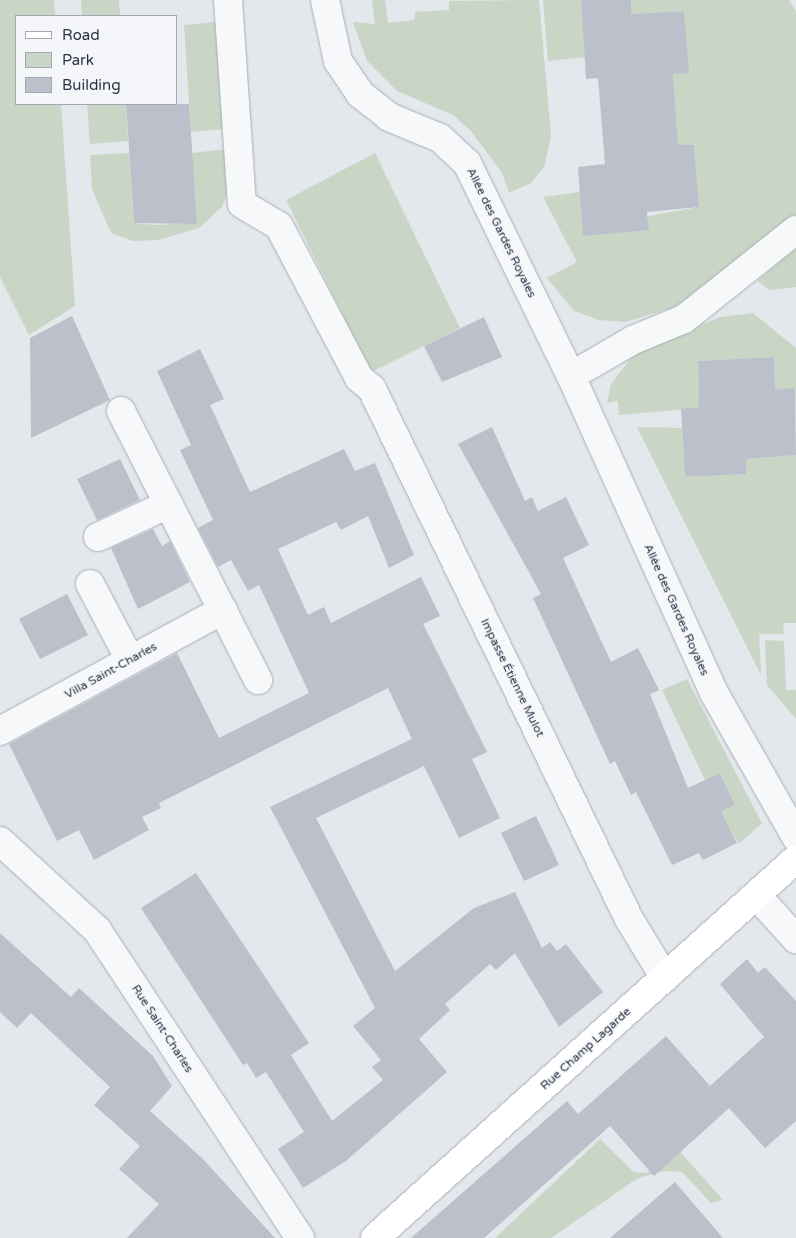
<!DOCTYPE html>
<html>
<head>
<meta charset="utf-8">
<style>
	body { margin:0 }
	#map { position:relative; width:796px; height:1238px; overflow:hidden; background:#e4e7ec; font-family:"Varela Round",sans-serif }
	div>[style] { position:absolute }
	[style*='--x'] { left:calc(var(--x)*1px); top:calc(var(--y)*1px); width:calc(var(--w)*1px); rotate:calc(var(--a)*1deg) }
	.green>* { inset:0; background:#c9d6c5 }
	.building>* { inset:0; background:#bbc0ca }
	.roads { filter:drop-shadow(0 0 1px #a9aeb7) drop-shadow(0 0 1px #a9aeb7) }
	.minor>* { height:28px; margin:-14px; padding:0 14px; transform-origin:14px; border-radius:14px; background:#f7f8fa }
	.major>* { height:28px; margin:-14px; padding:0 14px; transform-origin:14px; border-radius:14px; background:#fff }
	span { translate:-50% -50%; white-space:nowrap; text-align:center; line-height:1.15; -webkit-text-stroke:4px #f4f6f9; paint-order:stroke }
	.street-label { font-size:12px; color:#2b3445 }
	.legend { position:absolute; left:15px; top:15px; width:162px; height:90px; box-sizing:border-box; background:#f4f6f9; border:1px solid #a4a8b1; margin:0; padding:6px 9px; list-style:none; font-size:15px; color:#2b3445 }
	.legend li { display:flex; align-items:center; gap:10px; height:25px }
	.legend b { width:25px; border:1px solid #a4a8b1 }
</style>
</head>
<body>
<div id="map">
	<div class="green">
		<div style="clip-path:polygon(0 0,54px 0,55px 16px,16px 16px,16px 104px,61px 104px,75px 306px,29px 335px,0 277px)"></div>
		<div style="clip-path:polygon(81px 0,119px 0,120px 15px,82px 16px)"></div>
		<div style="clip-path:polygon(372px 0,385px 0,388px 23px,414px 20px,415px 12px,449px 10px,449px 1px,539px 0,551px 136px,544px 167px,531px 183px,509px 193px,502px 173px,471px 131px,453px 115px,397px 91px,367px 61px,353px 22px,375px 24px)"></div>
		<div style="clip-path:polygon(543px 0,581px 0,585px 57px,548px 61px)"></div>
		<div style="clip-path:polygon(631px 0,789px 0,796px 11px,796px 218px,724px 279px,672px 308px,625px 322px,599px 320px,574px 311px,547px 278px,577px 262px,543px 197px,580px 192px,583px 235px,648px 230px,648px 216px,699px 207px,694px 145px,678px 145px,673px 74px,683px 11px,631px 14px)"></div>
		<div style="clip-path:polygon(217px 22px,225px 129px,191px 132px,184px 25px)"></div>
		<div style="clip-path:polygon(87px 104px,126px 104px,128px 141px,90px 144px)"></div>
		<div style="clip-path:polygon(228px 149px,230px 187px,222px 207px,199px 228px,158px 240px,133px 241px,111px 233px,92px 189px,90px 155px,129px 153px,134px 223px,155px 225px,197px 223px,192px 153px)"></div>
		<div style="clip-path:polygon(375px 153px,460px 328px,371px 372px,286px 200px)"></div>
		<div style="clip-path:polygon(796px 245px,796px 287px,769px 290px,758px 281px)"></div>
		<div style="clip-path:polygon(753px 313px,796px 348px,796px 423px,795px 389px,775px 390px,774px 357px,698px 361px,699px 394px,713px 407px,619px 415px,618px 401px,607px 403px,611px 384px,634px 354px,720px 317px)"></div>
		<div style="clip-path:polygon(637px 427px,682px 428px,685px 477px,746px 474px,746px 459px,796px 455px,796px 623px,783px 623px,784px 634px,759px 634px,761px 675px)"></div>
		<div style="clip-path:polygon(765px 640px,784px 641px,786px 690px,796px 690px,796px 719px,767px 685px)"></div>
		<div style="clip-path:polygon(687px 679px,762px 823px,739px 844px,720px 811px,735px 805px,720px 773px,705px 780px,662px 690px)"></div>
		<div style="clip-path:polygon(600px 1139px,634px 1172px,647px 1173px,676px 1147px,723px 1200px,711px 1203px,682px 1172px,665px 1171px,638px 1178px,551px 1238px,495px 1238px)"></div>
	</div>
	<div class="building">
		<div style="clip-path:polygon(581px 0,631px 0,631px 14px,684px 11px,689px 73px,673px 74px,678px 145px,694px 145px,699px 207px,647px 212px,649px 230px,583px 236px,578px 167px,605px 164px,598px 78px,586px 79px)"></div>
		<div style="clip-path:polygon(126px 104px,189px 104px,197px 224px,134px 223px)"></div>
		<div style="clip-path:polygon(72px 316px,110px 400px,31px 438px,30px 338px)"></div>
		<div style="clip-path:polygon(484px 317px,502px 357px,442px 382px,424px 346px)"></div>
		<div style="clip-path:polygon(200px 349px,224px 399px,210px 405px,250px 492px,344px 449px,355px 471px,375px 463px,414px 555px,389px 568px,368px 516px,341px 530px,336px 522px,278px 549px,308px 615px,324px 607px,331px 623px,421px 577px,440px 616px,423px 624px,487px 752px,472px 759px,500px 818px,459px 838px,424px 766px,316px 818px,395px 971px,474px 908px,515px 892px,542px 948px,550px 942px,557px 951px,566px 944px,603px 992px,559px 1027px,515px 953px,496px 970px,490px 964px,445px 1004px,450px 1010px,419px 1039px,447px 1072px,346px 1161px,303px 1188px,278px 1149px,304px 1132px,266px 1072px,256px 1078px,247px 1063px,243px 1065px,141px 908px,196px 873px,309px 1043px,291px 1055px,332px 1121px,383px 1080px,372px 1067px,381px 1060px,353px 1026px,375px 1008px,270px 807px,412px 739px,388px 688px,159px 803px,161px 808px,142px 817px,149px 830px,94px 860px,79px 830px,57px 841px,9px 744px,177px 653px,219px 738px,309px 693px,259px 585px,248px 591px,231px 560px,218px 567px,198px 528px,213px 520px,180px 450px,191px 445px,157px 371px)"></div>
		<div style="clip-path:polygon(774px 357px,775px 390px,795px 388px,796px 455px,746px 459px,746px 474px,685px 477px,681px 409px,699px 407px,698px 361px)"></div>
		<div style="clip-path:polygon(492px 427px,525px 501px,532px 497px,538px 511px,566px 497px,589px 545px,563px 558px,611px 662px,638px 648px,659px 690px,650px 694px,688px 788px,720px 773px,735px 805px,721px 811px,737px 843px,703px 860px,699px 853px,672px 865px,636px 792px,631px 795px,615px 761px,610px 764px,533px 598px,541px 594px,458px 444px)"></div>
		<div style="clip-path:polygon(120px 459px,140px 500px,97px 520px,77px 479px)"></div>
		<div style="clip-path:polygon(153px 529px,162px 546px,170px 541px,190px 582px,138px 609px,111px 548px)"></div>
		<div style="clip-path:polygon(67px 594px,88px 635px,40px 659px,19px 619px)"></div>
		<div style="clip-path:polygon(536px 816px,559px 865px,524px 881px,501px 833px)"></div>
		<div style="clip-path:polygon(0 933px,71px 997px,79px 988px,153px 1056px,172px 1086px,150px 1111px,203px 1159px,275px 1238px,127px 1238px,159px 1204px,119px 1169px,140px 1146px,94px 1105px,110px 1087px,31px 1013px,17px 1028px,0 1012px)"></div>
		<div style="clip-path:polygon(747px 959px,758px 973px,765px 967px,796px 1001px,796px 1121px,765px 1148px,729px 1108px,654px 1176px,610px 1126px,484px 1238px,411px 1238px,567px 1101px,578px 1114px,666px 1036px,710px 1086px,764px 1037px,720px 984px)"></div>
		<div style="clip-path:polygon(675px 1182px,723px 1238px,610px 1238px)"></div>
	</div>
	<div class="roads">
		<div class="minor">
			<div style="--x:228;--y:0;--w:204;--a:86.1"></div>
			<div style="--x:242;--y:204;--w:43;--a:30.7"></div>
			<div style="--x:279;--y:226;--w:172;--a:62.2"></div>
			<div style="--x:359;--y:378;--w:17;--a:40"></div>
			<div style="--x:372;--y:389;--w:589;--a:64.13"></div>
			<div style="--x:629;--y:919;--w:69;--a:58.6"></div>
			<div style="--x:325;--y:0;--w:62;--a:78"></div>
			<div style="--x:338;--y:61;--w:40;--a:56"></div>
			<div style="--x:360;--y:94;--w:37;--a:38"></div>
			<div style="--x:389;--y:117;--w:55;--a:22.4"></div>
			<div style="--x:440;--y:138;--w:37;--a:43"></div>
			<div style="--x:467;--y:163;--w:237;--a:64"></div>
			<div style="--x:571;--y:376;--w:348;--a:65.7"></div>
			<div style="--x:714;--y:693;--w:166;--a:60.3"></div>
			<div style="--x:571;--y:376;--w:72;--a:-30.1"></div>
			<div style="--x:633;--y:340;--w:55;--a:-22.4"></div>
			<div style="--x:684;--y:319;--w:143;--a:-38.5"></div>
			<div style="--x:121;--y:411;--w:302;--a:63"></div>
			<div style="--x:98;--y:537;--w:78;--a:-24.9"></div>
			<div style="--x:90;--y:584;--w:86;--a:62.2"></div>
			<div style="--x:0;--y:731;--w:254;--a:-28.5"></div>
			<div style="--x:0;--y:841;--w:132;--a:42.5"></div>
			<div style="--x:97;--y:930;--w:369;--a:56.6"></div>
			<div style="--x:758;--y:897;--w:57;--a:47.9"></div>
		</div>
		<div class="major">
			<div style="--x:375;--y:1238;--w:566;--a:-41.99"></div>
		</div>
	</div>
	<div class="street-label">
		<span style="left:501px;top:233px;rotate:64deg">Allée des Gardes Royales</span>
		<span style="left:676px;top:610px;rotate:66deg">Allée des Gardes Royales</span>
		<span style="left:111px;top:671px;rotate:-29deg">Villa Saint-Charles</span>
		<span style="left:512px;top:678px;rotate:64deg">Impasse Étienne Mulot</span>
		<span style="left:162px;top:1029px;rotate:57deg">Rue Saint-Charles</span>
		<span style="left:586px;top:1049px;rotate:-42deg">Rue Champ Lagarde</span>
	</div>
	<ul class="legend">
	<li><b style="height:6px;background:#fff"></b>Road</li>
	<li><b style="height:14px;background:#c9d6c5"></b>Park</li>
	<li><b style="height:14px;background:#bbc0ca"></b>Building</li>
	</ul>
</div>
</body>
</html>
